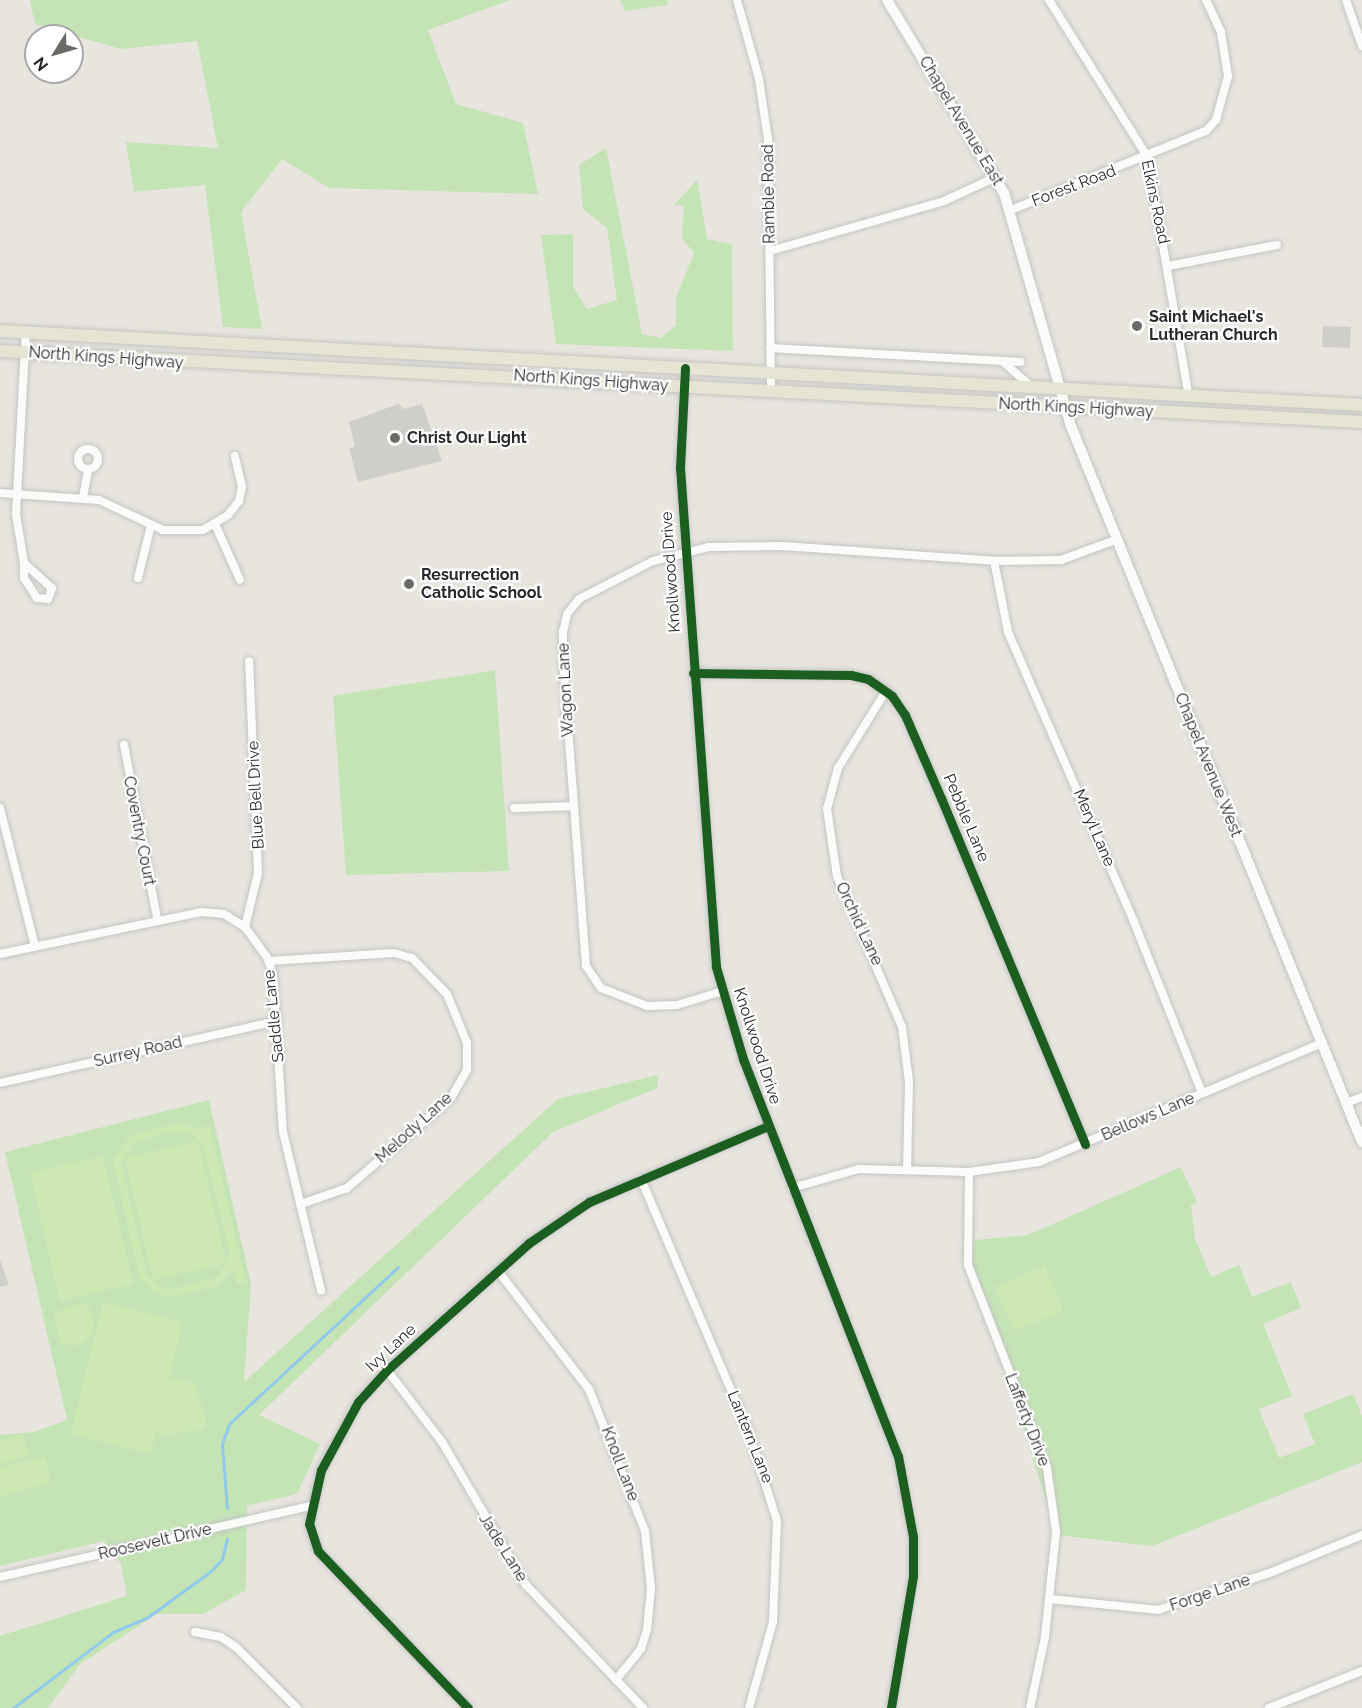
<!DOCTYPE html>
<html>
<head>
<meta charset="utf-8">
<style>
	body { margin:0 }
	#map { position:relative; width:1362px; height:1708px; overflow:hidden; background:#e7e5de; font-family:Raleway,sans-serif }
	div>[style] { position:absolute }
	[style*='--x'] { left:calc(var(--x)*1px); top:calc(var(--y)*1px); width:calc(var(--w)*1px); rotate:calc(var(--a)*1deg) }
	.green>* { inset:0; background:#c4e4b6 }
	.pitch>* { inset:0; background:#cee8b4 }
	.stream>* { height:3px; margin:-1.5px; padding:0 1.5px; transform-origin:1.5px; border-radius:1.5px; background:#90c9ea }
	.building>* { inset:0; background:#d0cec9 }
	.roads { filter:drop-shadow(0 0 2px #c5c4c4) drop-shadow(0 0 2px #c5c4c4) }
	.street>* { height:8px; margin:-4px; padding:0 4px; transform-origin:4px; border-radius:4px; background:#fbfbfa }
	.street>.ring { margin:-4px; padding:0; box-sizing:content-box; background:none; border:8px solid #fbfbfa; border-radius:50% }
	.secondary>* { height:10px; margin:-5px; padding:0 5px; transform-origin:5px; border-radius:5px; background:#fbfbfa }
	.primary>* { height:12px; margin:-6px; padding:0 6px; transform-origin:6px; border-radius:6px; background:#e6e4d3 }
	.cycleway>* { height:9px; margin:-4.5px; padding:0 4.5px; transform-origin:4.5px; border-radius:4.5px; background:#1b5e20 }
	.dots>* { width:16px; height:16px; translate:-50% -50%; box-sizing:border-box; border:3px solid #fff; border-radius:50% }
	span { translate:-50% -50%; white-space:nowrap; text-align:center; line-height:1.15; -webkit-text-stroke:4.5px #fff; paint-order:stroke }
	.street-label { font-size:16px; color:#292929 }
	.poi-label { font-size:16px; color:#292929; font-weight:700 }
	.left { translate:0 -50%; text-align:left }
	.north { position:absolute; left:24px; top:24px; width:60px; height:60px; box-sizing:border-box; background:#fff; border:2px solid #a9a9a9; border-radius:50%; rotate:233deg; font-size:16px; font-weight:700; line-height:24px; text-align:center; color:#292929 }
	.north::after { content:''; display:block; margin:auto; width:21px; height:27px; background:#6c6b68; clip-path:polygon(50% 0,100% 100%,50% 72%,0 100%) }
</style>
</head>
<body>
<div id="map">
	<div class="green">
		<div style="clip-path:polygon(30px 0,510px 0,428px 30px,456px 104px,523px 123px,538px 194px,329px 188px,282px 159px,241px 212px,262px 329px,223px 327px,205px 185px,134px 192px,126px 142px,218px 148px,197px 41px,121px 49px,35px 24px)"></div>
		<div style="clip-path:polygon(620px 0,667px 0,668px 5px,625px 11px)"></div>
		<div style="clip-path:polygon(606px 148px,642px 334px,661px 338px,676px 325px,676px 298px,694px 253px,682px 238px,684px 206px,674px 205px,697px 180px,707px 239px,732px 244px,733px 351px,556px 344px,541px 235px,573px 234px,573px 287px,587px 309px,617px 300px,607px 228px,583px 209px,579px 165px)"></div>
		<div style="clip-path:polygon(495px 670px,509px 871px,346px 875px,333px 696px)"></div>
		<div style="clip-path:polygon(658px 1075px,657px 1088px,553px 1132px,259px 1415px,320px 1444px,297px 1494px,247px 1506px,246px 1590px,203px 1614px,157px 1614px,80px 1664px,48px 1708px,0 1708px,0 1636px,127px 1596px,121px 1564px,104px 1541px,0 1566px,0 1435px,34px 1432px,67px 1420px,5px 1152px,209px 1100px,251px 1284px,244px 1382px,558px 1099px)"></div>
		<div style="clip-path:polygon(1181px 1167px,1197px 1202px,1191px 1205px,1195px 1239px,1211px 1277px,1239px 1265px,1252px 1297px,1291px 1282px,1301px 1308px,1263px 1324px,1292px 1396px,1259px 1409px,1279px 1458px,1315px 1444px,1303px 1414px,1353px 1394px,1362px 1416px,1362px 1462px,1152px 1546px,1057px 1535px,964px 1241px,1028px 1235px)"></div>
	</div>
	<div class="pitch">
		<div style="clip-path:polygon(evenodd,178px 1123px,200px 1129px,209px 1123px,246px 1282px,237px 1284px,234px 1270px,215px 1287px,170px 1297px,154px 1292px,139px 1276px,113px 1160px,129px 1136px,178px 1123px,173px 1131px,191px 1133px,203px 1146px,230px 1254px,218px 1277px,171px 1289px,157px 1285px,147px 1275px,121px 1162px,134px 1142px,173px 1131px)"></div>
		<div style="clip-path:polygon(198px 1141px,226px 1263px,153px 1280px,125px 1158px)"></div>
		<div style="clip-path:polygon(103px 1156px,133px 1284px,60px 1301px,30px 1173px)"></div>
		<div style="clip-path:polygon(1045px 1266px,1063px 1311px,1014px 1331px,995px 1287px)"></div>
		<div style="clip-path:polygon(103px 1302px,183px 1322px,169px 1380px,181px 1378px,196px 1385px,206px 1423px,202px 1429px,160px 1436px,156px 1431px,151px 1454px,71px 1434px)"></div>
		<div style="clip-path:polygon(85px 1303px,93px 1313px,93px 1334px,80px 1346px,60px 1344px,54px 1312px)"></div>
		<div style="clip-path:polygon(23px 1434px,29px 1456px,0 1463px,0 1440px)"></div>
		<div style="clip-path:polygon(45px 1457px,51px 1483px,0 1496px,0 1468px)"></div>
	</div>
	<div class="stream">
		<div style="--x:227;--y:1508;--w:64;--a:-94.5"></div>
		<div style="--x:222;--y:1444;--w:21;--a:-71"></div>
		<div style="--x:229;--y:1424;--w:231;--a:-42.9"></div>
		<div style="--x:13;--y:1708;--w:126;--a:-37.2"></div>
		<div style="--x:113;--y:1632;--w:38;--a:-23"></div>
		<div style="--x:148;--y:1617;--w:78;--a:-36.1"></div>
		<div style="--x:211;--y:1571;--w:16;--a:-47"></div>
		<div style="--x:222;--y:1559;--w:21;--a:-76"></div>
	</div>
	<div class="building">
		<div style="clip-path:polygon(1323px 326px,1351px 327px,1350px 348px,1322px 347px)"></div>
		<div style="clip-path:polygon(398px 404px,404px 409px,422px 404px,442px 461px,358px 482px,349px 448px,355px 447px,349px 422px)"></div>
		<div style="clip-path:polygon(0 1260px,9px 1285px,0 1287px)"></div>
	</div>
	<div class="roads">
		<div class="street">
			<div style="--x:737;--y:0;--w:82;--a:74.4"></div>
			<div style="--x:759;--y:79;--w:61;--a:81.5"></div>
			<div style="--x:768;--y:139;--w:253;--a:89.3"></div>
			<div style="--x:1049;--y:0;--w:186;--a:57.9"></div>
			<div style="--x:1148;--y:158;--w:238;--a:80.3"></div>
			<div style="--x:1346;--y:0;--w:49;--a:70.8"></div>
			<div style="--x:1011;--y:210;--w:210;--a:-22.1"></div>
			<div style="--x:1206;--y:131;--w:15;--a:-48"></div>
			<div style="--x:1216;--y:120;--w:46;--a:-74.7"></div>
			<div style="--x:1228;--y:76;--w:45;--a:-99"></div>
			<div style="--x:1221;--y:32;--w:35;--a:-115"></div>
			<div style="--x:770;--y:251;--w:181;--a:-16"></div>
			<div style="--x:944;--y:201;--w:57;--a:-24.8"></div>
			<div style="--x:1168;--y:266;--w:111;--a:-10.9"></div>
			<div style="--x:770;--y:348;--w:251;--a:3.2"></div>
			<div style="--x:1002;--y:361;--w:37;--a:41"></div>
			<div style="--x:685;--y:368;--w:100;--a:92.9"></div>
			<div style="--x:680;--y:468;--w:500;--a:85.87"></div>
			<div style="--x:716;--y:967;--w:96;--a:73.6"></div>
			<div style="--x:743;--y:1059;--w:426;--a:68.7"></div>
			<div style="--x:898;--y:1456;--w:82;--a:79.5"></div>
			<div style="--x:913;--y:1537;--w:39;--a:90"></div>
			<div style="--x:913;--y:1576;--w:134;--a:99.5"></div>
			<div class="ring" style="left:78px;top:449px;width:12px;height:12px"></div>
			<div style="--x:0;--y:493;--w:99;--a:4"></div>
			<div style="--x:99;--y:500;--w:71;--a:25.1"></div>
			<div style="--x:163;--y:530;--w:40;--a:0"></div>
			<div style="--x:203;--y:530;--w:29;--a:-31"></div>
			<div style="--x:228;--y:515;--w:18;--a:-52"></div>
			<div style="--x:239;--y:501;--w:14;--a:-78"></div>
			<div style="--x:242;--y:487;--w:32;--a:-103"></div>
			<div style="--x:83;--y:497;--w:25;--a:-79"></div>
			<div style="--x:215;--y:524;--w:61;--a:65.9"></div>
			<div style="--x:994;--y:561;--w:72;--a:78.8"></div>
			<div style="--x:1008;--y:632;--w:316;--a:66.5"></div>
			<div style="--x:1134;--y:922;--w:184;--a:68.3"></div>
			<div style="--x:24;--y:563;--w:50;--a:-99.3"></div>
			<div style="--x:16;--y:514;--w:182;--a:-86.9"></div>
			<div style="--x:24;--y:563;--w:38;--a:42"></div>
			<div style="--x:52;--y:588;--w:12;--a:110"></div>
			<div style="--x:48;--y:599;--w:11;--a:-175"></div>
			<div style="--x:37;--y:598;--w:24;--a:-123"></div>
			<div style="--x:24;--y:578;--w:15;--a:-90"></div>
			<div style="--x:138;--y:578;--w:55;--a:-76.2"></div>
			<div style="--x:693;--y:673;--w:158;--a:0.7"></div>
			<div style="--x:851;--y:675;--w:17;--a:13"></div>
			<div style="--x:868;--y:679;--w:29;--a:35"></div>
			<div style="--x:892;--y:696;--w:23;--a:56"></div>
			<div style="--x:905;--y:715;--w:90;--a:66.6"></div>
			<div style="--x:941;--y:798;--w:375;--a:67.4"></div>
			<div style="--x:886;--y:691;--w:91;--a:121.9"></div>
			<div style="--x:838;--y:768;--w:42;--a:105"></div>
			<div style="--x:827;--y:809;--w:68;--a:81.5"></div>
			<div style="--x:837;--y:876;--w:164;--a:66.7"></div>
			<div style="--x:902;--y:1027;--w:55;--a:82.7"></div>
			<div style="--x:909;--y:1082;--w:88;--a:91.3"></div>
			<div style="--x:124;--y:745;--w:176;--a:79.2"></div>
			<div style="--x:0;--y:808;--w:142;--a:75.8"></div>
			<div style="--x:514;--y:808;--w:59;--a:-1.9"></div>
			<div style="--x:245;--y:927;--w:56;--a:-76.5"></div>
			<div style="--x:258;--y:873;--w:212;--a:-92.4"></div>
			<div style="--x:0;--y:954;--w:205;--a:-11.8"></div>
			<div style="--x:201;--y:912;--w:23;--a:5"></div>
			<div style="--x:224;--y:914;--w:25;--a:32"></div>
			<div style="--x:245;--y:927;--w:37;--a:54"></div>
			<div style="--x:267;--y:957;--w:18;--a:71"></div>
			<div style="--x:273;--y:974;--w:158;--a:86.4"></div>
			<div style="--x:283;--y:1132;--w:163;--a:76.5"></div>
			<div style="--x:269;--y:961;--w:125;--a:-3.7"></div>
			<div style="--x:394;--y:953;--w:19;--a:16"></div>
			<div style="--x:412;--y:958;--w:50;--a:45.8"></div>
			<div style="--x:447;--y:994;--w:53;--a:67.8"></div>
			<div style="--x:467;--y:1043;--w:27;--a:90"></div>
			<div style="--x:467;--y:1070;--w:32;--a:120"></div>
			<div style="--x:451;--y:1098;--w:138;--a:139.1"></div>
			<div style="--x:347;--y:1188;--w:49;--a:160.8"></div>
			<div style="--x:723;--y:991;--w:48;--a:163.1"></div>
			<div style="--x:677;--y:1005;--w:30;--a:178"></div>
			<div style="--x:647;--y:1006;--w:49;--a:-158.6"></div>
			<div style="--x:601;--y:988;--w:27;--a:-124"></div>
			<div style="--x:586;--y:966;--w:297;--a:-94.3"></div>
			<div style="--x:564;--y:670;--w:38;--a:-92"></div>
			<div style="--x:563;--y:632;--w:18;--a:-77"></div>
			<div style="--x:567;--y:614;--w:19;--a:-51"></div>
			<div style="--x:579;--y:599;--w:83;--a:-27.2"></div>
			<div style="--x:653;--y:561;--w:58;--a:-14"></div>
			<div style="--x:709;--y:547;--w:73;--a:-0.8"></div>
			<div style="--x:782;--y:546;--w:213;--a:4"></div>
			<div style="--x:994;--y:561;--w:67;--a:-0.9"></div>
			<div style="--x:1061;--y:560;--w:58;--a:-20.3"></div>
			<div style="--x:0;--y:1083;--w:284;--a:-12.6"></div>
			<div style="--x:1346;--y:1103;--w:17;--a:-21"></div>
			<div style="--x:969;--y:1172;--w:93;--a:90.6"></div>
			<div style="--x:968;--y:1265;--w:218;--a:68.7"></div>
			<div style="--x:1047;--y:1468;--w:65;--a:82"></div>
			<div style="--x:1056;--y:1532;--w:106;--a:96"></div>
			<div style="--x:1045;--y:1637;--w:73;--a:101.9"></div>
			<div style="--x:641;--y:1179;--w:273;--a:66.9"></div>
			<div style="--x:748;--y:1430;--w:96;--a:72.3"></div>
			<div style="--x:777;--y:1521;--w:101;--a:92.3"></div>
			<div style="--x:773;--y:1622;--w:89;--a:105.6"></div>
			<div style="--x:792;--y:1188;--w:70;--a:-15.8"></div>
			<div style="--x:859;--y:1169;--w:110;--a:1.6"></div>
			<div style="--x:969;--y:1172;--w:71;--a:-8.1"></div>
			<div style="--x:1039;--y:1162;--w:307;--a:-22.8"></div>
			<div style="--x:498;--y:1271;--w:149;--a:52.4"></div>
			<div style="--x:589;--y:1389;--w:153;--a:68.5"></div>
			<div style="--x:645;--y:1531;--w:58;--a:84.1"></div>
			<div style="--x:651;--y:1589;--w:41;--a:95.6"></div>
			<div style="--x:647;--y:1630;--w:20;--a:108"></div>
			<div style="--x:641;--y:1649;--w:40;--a:129"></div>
			<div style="--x:387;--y:1370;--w:91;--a:52.6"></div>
			<div style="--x:442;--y:1442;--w:166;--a:59.6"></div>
			<div style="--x:526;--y:1585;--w:170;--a:46.4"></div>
			<div style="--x:0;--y:1577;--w:317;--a:-12.9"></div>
			<div style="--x:1050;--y:1599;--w:109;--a:5.8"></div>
			<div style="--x:1158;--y:1610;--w:120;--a:-18.4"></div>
			<div style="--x:1272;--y:1572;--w:97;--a:-22.3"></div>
			<div style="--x:195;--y:1632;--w:26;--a:11"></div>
			<div style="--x:221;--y:1637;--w:18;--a:34"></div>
			<div style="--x:236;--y:1647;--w:86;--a:45"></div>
			<div style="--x:468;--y:1708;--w:217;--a:-133.7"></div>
			<div style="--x:318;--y:1551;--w:28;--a:-108"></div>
			<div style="--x:309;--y:1524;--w:55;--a:-77.5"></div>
			<div style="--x:321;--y:1470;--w:77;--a:-61.4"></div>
			<div style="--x:358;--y:1402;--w:43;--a:-47.8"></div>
			<div style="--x:387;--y:1370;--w:191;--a:-41.8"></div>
			<div style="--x:529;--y:1243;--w:73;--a:-34.3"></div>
			<div style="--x:589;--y:1202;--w:194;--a:-23"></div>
			<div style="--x:1269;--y:1708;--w:100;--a:-21.7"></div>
		</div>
		<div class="secondary">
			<div style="--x:887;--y:0;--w:226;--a:58.8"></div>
			<div style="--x:1004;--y:193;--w:242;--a:74"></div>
			<div style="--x:1071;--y:426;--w:773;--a:67.88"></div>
		</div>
		<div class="primary">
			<div style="--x:0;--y:331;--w:1364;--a:3.11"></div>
			<div style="--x:0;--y:351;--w:1364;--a:2.98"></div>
		</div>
	</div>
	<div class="cycleway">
		<div style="--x:685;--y:368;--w:100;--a:92.9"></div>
		<div style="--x:680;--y:468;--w:500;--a:85.87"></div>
		<div style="--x:716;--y:967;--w:96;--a:73.6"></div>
		<div style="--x:743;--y:1059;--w:426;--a:68.7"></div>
		<div style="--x:898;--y:1456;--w:82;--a:79.5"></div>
		<div style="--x:913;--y:1537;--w:39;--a:90"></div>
		<div style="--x:913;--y:1576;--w:134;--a:99.5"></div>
		<div style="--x:693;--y:673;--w:158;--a:0.7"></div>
		<div style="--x:851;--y:675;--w:17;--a:13"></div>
		<div style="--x:868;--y:679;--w:29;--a:35"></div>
		<div style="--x:892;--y:696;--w:23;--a:56"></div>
		<div style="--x:905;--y:715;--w:90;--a:66.6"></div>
		<div style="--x:941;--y:798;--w:375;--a:67.4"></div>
		<div style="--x:468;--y:1708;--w:217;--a:-133.7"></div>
		<div style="--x:318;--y:1551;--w:28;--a:-108"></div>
		<div style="--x:309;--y:1524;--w:55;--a:-77.5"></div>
		<div style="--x:321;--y:1470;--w:77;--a:-61.4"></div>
		<div style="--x:358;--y:1402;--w:43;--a:-47.8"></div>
		<div style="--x:387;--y:1370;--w:191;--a:-41.8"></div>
		<div style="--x:529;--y:1243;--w:73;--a:-34.3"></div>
		<div style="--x:589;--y:1202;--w:194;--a:-23"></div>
	</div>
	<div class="dots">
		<div style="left:1137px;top:326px;background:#6c6b68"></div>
		<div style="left:395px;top:438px;background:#6c6b68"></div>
		<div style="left:409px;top:584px;background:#6c6b68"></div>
	</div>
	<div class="street-label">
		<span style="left:961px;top:121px;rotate:59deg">Chapel Avenue East</span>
		<span style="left:1074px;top:186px;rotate:-21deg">Forest Road</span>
		<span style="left:769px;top:194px;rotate:-91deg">Ramble Road</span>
		<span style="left:1155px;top:202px;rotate:78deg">Elkins Road</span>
		<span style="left:106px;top:358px;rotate:4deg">North Kings Highway</span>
		<span style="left:591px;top:381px;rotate:4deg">North Kings Highway</span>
		<span style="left:1076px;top:408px;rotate:3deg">North Kings Highway</span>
		<span style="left:671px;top:572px;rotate:-94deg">Knollwood Drive</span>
		<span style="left:566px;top:690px;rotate:-93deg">Wagon Lane</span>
		<span style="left:1208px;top:765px;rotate:68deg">Chapel Avenue West</span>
		<span style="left:256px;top:795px;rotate:-93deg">Blue Bell Drive</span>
		<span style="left:966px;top:818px;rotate:67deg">Pebble Lane</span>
		<span style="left:1094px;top:828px;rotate:67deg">Meryl Lane</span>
		<span style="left:139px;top:831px;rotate:79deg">Coventry Court</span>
		<span style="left:859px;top:924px;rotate:65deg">Orchid Lane</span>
		<span style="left:274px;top:1016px;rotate:-96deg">Saddle Lane</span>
		<span style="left:757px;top:1046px;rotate:72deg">Knollwood Drive</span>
		<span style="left:138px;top:1052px;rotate:-13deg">Surrey Road</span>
		<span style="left:1148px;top:1117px;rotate:-23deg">Bellows Lane</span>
		<span style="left:414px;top:1128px;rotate:-42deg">Melody Lane</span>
		<span style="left:391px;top:1348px;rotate:-43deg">Ivy Lane</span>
		<span style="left:1027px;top:1420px;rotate:69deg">Lafferty Drive</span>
		<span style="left:750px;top:1437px;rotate:68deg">Lantern Lane</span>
		<span style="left:620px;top:1464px;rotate:69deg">Knoll Lane</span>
		<span style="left:155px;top:1542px;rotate:-13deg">Roosevelt Drive</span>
		<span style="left:503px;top:1548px;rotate:58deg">Jade Lane</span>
		<span style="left:1210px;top:1593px;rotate:-19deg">Forge Lane</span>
	</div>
	<div class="poi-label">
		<span class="left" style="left:1149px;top:326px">Saint Michael's<br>Lutheran Church</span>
		<span class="left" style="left:407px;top:438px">Christ Our Light</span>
		<span class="left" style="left:421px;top:584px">Resurrection<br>Catholic School</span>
	</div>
	<div class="north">N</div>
</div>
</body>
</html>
